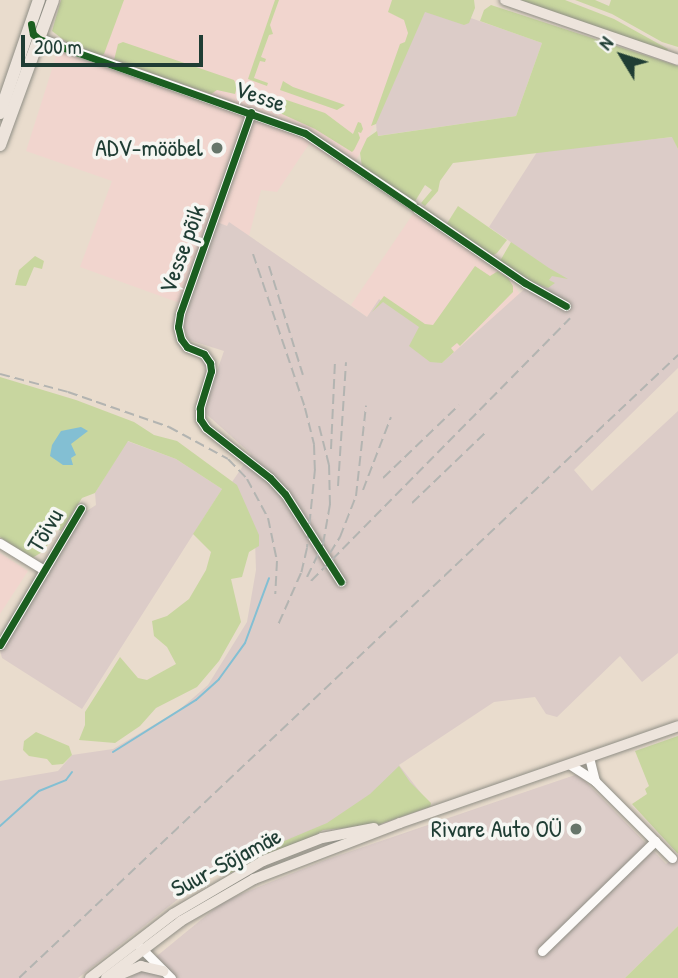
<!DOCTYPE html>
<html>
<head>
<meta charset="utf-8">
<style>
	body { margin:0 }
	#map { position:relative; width:678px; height:978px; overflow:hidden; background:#e9dccd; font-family:"Patrick Hand",sans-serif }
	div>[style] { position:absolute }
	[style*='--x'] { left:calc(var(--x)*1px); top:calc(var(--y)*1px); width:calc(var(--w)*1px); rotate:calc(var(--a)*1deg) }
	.built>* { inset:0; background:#f1d5ce }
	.industrial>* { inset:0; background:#dcccc8 }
	.green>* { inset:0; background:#c8d69f }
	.water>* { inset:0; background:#83bfd3 }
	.stream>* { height:2px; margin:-1px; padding:0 1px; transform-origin:1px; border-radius:1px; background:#83bfd3 }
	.roads { filter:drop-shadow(0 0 2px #8f8e85) drop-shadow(0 0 2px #8f8e85) }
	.minor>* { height:9px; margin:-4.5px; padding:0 4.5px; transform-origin:4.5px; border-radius:4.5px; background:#fcfaf8 }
	.major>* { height:10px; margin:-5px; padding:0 5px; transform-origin:5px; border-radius:5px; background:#ede4dc }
	.highway>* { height:12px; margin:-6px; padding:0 6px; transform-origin:6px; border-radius:6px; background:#ede4dc }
	.rail>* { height:2px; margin-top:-1px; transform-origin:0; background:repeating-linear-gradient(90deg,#b3b4b1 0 10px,transparent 0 15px) }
	.cycleway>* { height:7px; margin:-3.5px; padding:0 3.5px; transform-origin:3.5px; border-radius:3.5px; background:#1b5e20 }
	.dots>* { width:19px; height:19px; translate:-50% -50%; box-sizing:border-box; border:4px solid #f6f6f2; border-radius:50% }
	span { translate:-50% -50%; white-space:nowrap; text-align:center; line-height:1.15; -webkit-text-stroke:7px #f6f6f2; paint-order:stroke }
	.street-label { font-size:24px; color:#1f3d34 }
	.poi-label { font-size:24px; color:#1f3d34 }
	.right { translate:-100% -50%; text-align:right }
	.north { position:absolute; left:587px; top:21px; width:70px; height:70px; -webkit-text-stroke:5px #f6f6f2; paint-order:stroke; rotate:308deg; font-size:19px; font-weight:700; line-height:28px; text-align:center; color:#1f3d34 }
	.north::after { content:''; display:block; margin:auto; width:24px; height:32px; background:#1f3d34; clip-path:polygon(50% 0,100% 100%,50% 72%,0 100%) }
	.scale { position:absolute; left:21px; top:35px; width:182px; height:32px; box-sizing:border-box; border:4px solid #1f3d34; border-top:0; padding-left:9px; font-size:21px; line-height:24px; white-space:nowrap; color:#1f3d34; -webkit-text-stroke:5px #f6f6f2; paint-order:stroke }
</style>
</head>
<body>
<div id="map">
	<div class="built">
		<div style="clip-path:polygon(74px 0,413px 0,427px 5px,376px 122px,350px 172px,309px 144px,277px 192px,261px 190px,249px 236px,229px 223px,227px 226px,216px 223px,188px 306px,80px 267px,112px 181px,26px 151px)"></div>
		<div style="clip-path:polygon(413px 214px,419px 214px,507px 275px,520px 294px,442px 363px,420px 327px,380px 299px,367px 317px,351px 305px)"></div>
		<div style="clip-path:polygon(0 553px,28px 571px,0 614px)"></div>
	</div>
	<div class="industrial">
		<div style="clip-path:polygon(428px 3px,542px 43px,516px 116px,377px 136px,376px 122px)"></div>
		<div style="clip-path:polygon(673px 137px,678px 149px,678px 368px,574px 470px,592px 491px,678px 411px,678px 653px,642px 682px,620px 656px,557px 717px,546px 714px,535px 697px,494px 702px,399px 765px,428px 802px,327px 825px,210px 874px,78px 978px,0 978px,0 781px,58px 771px,72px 755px,113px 749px,179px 710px,208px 685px,247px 622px,256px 570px,255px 541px,232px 482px,251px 454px,203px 411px,224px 351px,189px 340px,182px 323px,217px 222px,227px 226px,229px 222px,367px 317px,379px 299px,421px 327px,442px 363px,548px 268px,489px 227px,537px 152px)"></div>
		<div style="clip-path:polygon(127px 441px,176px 459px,222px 489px,82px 709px,2px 658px,0 650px,39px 590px,43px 577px,82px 514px,96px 505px,95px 493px)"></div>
		<div style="clip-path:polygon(578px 774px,666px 864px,678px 854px,678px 926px,625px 978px,130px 978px,224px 901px,325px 860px)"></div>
	</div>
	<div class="green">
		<div style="clip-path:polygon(61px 0,124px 0,104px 54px,100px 56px,69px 44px,52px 31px)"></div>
		<div style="clip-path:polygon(275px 0,279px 0,270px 25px,273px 34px,269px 35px,261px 57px,266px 59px,265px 62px,260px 61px,254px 78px,268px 83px,267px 86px,248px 79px)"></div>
		<div style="clip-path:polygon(392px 0,474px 0,475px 8px,469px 23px,464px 25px,425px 12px,376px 124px,371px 126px,400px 44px,405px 42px,408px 33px,404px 20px,388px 12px)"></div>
		<div style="clip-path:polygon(519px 0,565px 0,614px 19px,668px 49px,666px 52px)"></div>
		<div style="clip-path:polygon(575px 0,595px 0,609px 6px,611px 0,678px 0,678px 47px,662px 42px,612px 14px)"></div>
		<div style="clip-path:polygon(491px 5px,678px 66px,678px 149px,672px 137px,453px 163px,440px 181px,438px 191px,425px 206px,421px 203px,432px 190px,425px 185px,414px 203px,362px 167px,360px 153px,367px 138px,377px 131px,378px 136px,516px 116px,542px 43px,480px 21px,484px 10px)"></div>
		<div style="clip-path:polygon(123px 42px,234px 80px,237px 86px,235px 94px,217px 90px,211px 94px,114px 60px,118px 44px)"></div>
		<div style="clip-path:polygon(283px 81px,293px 87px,345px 105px,337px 110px,280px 90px)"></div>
		<div style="clip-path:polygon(275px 96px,325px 113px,353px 134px,358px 122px,361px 123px,363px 129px,361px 133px,358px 132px,360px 138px,354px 150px,352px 152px,315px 129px,271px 109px)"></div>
		<div style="clip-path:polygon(458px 206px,507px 240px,497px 253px,492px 256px,446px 225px)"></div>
		<div style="clip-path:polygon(511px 242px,549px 268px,568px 279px,552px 276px,549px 280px,555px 283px,548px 288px,529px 281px,500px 261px)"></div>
		<div style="clip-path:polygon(35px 256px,44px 261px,42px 269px,34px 267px,26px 286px,15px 285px,19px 270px)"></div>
		<div style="clip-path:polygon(475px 266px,490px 276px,498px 271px,508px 278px,513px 286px,513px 292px,460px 346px,457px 343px,451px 348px,454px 352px,442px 363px,430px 362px,409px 346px,419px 327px,383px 302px,372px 312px,384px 296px,425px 324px,433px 325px)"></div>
		<div style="clip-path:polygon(0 377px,76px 400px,134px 422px,154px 435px,177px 441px,237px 485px,259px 535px,259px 546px,249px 552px,242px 577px,231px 579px,241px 622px,219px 661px,197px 687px,156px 708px,140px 726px,115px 743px,79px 740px,85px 725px,85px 712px,120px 657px,138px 678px,147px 680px,176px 664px,167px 647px,154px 636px,152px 621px,167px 616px,189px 599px,206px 570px,211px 552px,193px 534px,222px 489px,176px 459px,128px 441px,95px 493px,82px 498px,61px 531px,57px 529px,44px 551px,32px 558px,0 537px)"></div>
		<div style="clip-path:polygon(36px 732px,69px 746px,72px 755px,63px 764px,52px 765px,47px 759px,29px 756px,23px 750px,24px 741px)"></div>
		<div style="clip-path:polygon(678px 736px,678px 854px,632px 804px,647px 794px,645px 789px,649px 786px,635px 751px)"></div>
		<div style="clip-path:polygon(399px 766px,410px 782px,431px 803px,430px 807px,377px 825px,323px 830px,310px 839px,223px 876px,211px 872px,327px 823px,370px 794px)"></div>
		<div style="clip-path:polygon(678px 926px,678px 978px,625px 978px)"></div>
	</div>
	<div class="water">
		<div style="clip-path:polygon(81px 427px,88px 431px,71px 444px,76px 455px,71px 458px,73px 465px,63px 465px,50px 456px,52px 445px,61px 431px)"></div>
	</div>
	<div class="stream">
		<div style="--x:113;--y:752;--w:98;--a:-32.1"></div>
		<div style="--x:196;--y:700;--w:31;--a:-42"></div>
		<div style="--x:219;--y:679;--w:44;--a:-54.2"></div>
		<div style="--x:245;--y:643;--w:69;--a:-69.7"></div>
		<div style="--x:0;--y:826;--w:52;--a:-41.9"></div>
		<div style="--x:39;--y:791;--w:29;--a:-22"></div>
		<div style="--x:66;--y:780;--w:10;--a:-53"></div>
	</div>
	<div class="roads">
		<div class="minor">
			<div style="--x:37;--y:37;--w:285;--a:19.7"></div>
			<div style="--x:305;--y:133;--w:129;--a:33.9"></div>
			<div style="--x:251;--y:112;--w:214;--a:109.4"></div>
			<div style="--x:180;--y:314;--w:13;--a:99"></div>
			<div style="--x:178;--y:327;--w:12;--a:76"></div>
			<div style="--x:181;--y:339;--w:10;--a:53"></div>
			<div style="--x:187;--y:347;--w:18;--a:22"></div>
			<div style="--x:204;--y:354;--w:11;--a:56"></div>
			<div style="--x:210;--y:363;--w:8;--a:83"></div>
			<div style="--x:211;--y:371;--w:39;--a:107"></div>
			<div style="--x:200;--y:408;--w:11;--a:90"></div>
			<div style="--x:200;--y:419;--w:11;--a:56"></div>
			<div style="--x:206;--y:428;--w:81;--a:38"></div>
			<div style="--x:270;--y:478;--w:22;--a:47"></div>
			<div style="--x:285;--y:494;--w:104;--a:57.5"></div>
			<div style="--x:417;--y:209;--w:131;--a:34.4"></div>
			<div style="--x:525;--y:283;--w:47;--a:29.3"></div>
			<div style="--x:0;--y:543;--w:52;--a:31.5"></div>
			<div style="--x:0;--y:645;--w:159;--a:-59.4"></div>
			<div style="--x:589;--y:757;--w:25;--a:76"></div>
			<div style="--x:569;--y:764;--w:31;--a:33"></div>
			<div style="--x:595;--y:781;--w:109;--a:45"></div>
			<div style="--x:140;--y:947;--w:44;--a:45"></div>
			<div style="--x:542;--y:951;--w:158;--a:-44.2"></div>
		</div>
		<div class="major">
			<div style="--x:505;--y:0;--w:183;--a:19.1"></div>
			<div style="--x:117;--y:976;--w:26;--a:-23"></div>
			<div style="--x:141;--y:966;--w:23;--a:13"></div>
			<div style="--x:90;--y:978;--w:105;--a:-37.6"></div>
			<div style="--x:173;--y:914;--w:104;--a:-30.5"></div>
			<div style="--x:263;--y:861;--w:63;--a:-21.3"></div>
			<div style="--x:322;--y:838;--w:53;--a:-10.9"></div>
			<div style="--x:106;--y:978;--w:94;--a:-37.2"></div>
			<div style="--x:181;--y:921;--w:84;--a:-29.9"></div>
			<div style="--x:254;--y:879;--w:156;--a:-21"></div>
			<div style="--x:400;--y:823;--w:294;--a:-19.2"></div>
		</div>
		<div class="highway">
			<div style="--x:0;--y:113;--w:120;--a:-71"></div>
			<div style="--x:0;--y:145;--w:154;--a:-69.9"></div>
		</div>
	</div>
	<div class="rail">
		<div style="--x:253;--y:254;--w:163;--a:71.3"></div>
		<div style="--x:305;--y:408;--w:38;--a:76"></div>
		<div style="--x:314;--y:445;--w:24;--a:88"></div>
		<div style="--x:315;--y:469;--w:79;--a:95.8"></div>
		<div style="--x:307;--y:548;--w:26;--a:103"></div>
		<div style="--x:301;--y:573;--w:57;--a:113.9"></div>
		<div style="--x:269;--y:266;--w:114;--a:72.7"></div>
		<div style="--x:0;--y:374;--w:70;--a:14.8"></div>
		<div style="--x:68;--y:392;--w:107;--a:19.1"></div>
		<div style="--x:169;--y:427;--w:67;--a:28.5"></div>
		<div style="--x:228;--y:459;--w:28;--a:46"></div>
		<div style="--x:247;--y:479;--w:44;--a:61.7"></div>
		<div style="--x:268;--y:518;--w:44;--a:78.2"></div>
		<div style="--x:277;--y:561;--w:33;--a:93"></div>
		<div style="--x:331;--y:449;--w:87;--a:-87.4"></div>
		<div style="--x:383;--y:478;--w:105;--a:-43.8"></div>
		<div style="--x:338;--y:486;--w:124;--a:-86.3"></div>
		<div style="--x:363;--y:490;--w:78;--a:-69"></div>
		<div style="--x:412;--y:503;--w:104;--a:-43.8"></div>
		<div style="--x:330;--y:553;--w:19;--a:-58"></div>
		<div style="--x:340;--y:537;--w:44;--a:-68.7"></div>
		<div style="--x:356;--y:496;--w:91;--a:-83.7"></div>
		<div style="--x:307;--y:577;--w:37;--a:-64"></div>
		<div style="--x:323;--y:544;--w:40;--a:-80"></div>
		<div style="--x:330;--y:505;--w:40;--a:-91.4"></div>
		<div style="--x:329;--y:465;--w:44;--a:-104.3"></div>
		<div style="--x:311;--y:581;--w:369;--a:-45.4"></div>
		<div style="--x:19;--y:978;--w:907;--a:-43.39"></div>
	</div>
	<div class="cycleway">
		<div style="--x:31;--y:24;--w:10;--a:79"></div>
		<div style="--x:33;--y:34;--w:8;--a:40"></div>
		<div style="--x:39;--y:39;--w:282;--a:19.5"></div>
		<div style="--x:305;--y:133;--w:266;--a:34.3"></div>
		<div style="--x:525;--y:283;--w:47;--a:29.3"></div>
		<div style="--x:251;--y:112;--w:214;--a:109.4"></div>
		<div style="--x:180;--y:314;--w:13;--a:99"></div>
		<div style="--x:178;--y:327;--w:12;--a:76"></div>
		<div style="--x:181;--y:339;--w:10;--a:53"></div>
		<div style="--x:187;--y:347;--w:18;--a:22"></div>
		<div style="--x:204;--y:354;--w:11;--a:56"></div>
		<div style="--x:210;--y:363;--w:8;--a:83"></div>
		<div style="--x:211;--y:371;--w:39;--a:107"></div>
		<div style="--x:200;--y:408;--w:11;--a:90"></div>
		<div style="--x:200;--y:419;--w:11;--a:56"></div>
		<div style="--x:206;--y:428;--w:81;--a:38"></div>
		<div style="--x:270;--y:478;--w:22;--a:47"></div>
		<div style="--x:285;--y:494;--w:104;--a:57.5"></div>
		<div style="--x:0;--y:645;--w:159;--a:-59.4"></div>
	</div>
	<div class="dots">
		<div style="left:217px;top:148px;background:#66756a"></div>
		<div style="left:576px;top:829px;background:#66756a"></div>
	</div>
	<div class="street-label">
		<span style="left:260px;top:96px;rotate:19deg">Vesse</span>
		<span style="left:182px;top:249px;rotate:-70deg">Vesse põik</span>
		<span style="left:45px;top:530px;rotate:-59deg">Tõivu</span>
		<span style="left:226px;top:862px;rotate:-28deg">Suur-Sõjamäe</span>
	</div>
	<div class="poi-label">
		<span class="right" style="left:203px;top:148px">ADV-mööbel</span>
		<span class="right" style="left:562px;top:829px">Rivare Auto OÜ</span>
	</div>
	<div class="north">N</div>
	<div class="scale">200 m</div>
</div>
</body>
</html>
